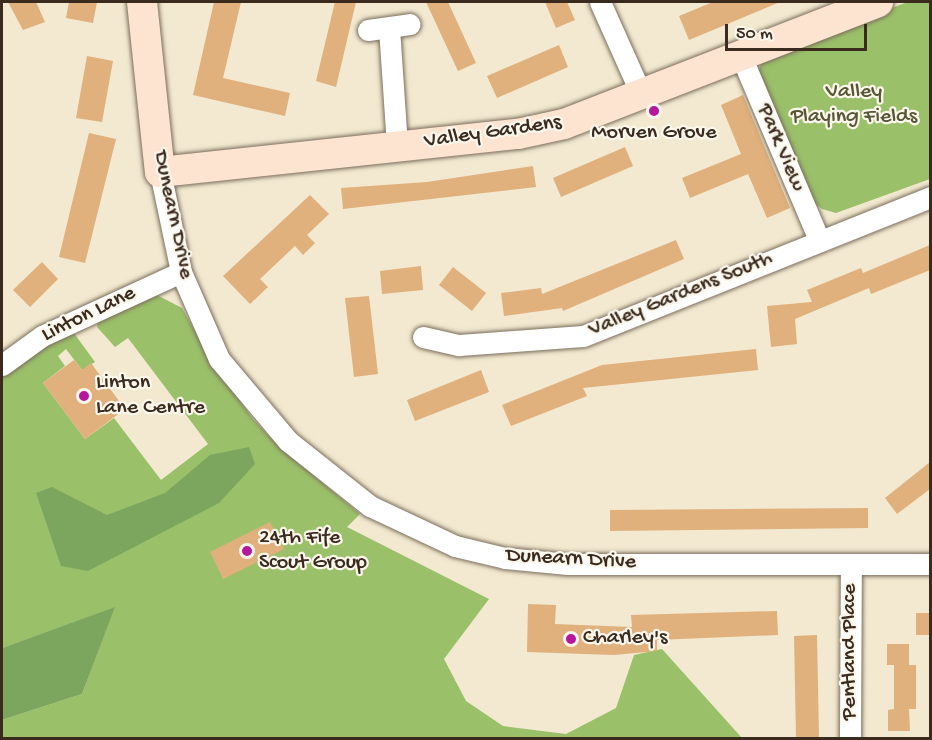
<!DOCTYPE html>
<html>
<head>
<meta charset="utf-8">
<style>
	body { margin:0 }
	#map { position:relative; width:932px; height:740px; overflow:hidden; background:#f2e9d0; font-family:"Gochi Hand",sans-serif }
	div>[style] { position:absolute }
	[style*='--x'] { left:calc(var(--x)*1px); top:calc(var(--y)*1px); width:calc(var(--w)*1px); rotate:calc(var(--a)*1deg) }
	.green>* { inset:0; background:#9bc06a }
	.forest>* { inset:0; background:#7ca65e }
	.building>* { inset:0; background:#e0b07d }
	.roads { filter:drop-shadow(0 0 2px #7b6d5c) drop-shadow(0 0 2px #7b6d5c) }
	.street>* { height:21px; margin:-10.5px; padding:0 10.5px; transform-origin:10.5px; border-radius:10.5px; background:#fff }
	.secondary>* { height:30px; margin:-15px; padding:0 15px; transform-origin:15px; border-radius:15px; background:#fde4d1 }
	.dots>* { width:16px; height:16px; translate:-50% -50%; box-sizing:border-box; border:3px solid #fbf7ec; border-radius:50% }
	span { translate:-50% -50%; white-space:nowrap; text-align:center; line-height:1.15; -webkit-text-stroke:4.5px #fbf7ec; paint-order:stroke }
	.park-label { font-size:22px; color:#585735 }
	.street-label { font-size:22px; color:#3b2a1e }
	.poi-label { font-size:22px; color:#3b2a1e }
	.left { translate:0 -50%; text-align:left }
	.frame { position:absolute; inset:0; border:3px solid #3b2a1e; pointer-events:none }
	.scale { position:absolute; left:725px; top:24px; width:142px; height:27px; box-sizing:border-box; border:3px solid #3b2a1e; border-top:0; padding-left:8px; font-size:18px; line-height:21px; white-space:nowrap; color:#3b2a1e; -webkit-text-stroke:4px #fbf7ec; paint-order:stroke }
</style>
</head>
<body>
<div id="map">
	<div class="green">
		<div style="clip-path:polygon(908px 2px,930px 2px,930px 179px,836px 213px,822px 209px,810px 200px,757px 73px,767px 53px)"></div>
		<div style="clip-path:polygon(155px 294px,182px 308px,216px 368px,253px 419px,279px 447px,360px 514px,347px 527px,489px 599px,444px 659px,466px 701px,503px 726px,566px 734px,616px 708px,634px 655px,662px 649px,742px 738px,2px 738px,2px 720px,82px 694px,114px 608px,2px 648px,2px 370px,71px 329px,95px 362px,82px 370px,66px 349px,58px 356px,65px 366px,43px 383px,85px 439px,114px 418px,161px 480px,208px 444px,128px 338px,115px 347px,97px 327px,98px 318px)"></div>
	</div>
	<div class="forest">
		<div style="clip-path:polygon(249px 447px,255px 464px,219px 503px,88px 571px,61px 566px,36px 493px,52px 487px,107px 515px,165px 493px,210px 455px)"></div>
		<div style="clip-path:polygon(115px 607px,82px 694px,2px 720px,2px 648px)"></div>
	</div>
	<div class="building">
		<div style="clip-path:polygon(8px 2px,36px 2px,45px 22px,23px 30px)"></div>
		<div style="clip-path:polygon(69px 2px,97px 2px,93px 23px,66px 18px)"></div>
		<div style="clip-path:polygon(214px 2px,241px 2px,223px 78px,290px 93px,285px 116px,193px 95px)"></div>
		<div style="clip-path:polygon(335px 2px,356px 2px,336px 87px,316px 81px)"></div>
		<div style="clip-path:polygon(426px 2px,448px 2px,476px 63px,458px 71px)"></div>
		<div style="clip-path:polygon(545px 2px,567px 2px,575px 20px,556px 28px)"></div>
		<div style="clip-path:polygon(713px 2px,780px 2px,689px 40px,679px 16px)"></div>
		<div style="clip-path:polygon(559px 45px,568px 67px,497px 98px,487px 76px)"></div>
		<div style="clip-path:polygon(87px 56px,113px 61px,102px 122px,76px 118px)"></div>
		<div style="clip-path:polygon(743px 95px,790px 208px,767px 218px,748px 174px,690px 198px,682px 178px,741px 154px,721px 105px)"></div>
		<div style="clip-path:polygon(89px 133px,116px 139px,85px 263px,59px 257px)"></div>
		<div style="clip-path:polygon(625px 147px,633px 166px,561px 197px,553px 178px)"></div>
		<div style="clip-path:polygon(533px 166px,536px 187px,343px 209px,341px 188px,427px 182px)"></div>
		<div style="clip-path:polygon(310px 195px,329px 214px,307px 235px,315px 243px,303px 255px,295px 246px,260px 279px,268px 287px,250px 304px,223px 276px)"></div>
		<div style="clip-path:polygon(676px 240px,684px 259px,563px 311px,562px 308px,504px 316px,501px 293px,541px 288px,542px 294px)"></div>
		<div style="clip-path:polygon(930px 245px,930px 270px,871px 294px,869px 288px,795px 319px,797px 344px,771px 347px,767px 306px,812px 302px,807px 290px,861px 268px,863px 273px)"></div>
		<div style="clip-path:polygon(42px 262px,58px 279px,30px 307px,13px 290px)"></div>
		<div style="clip-path:polygon(421px 266px,423px 290px,382px 294px,380px 271px)"></div>
		<div style="clip-path:polygon(453px 267px,486px 293px,472px 311px,439px 285px)"></div>
		<div style="clip-path:polygon(369px 296px,378px 374px,354px 377px,345px 298px)"></div>
		<div style="clip-path:polygon(756px 349px,758px 370px,583px 388px,587px 396px,511px 426px,502px 405px,602px 365px)"></div>
		<div style="clip-path:polygon(74px 360px,82px 370px,91px 363px,125px 409px,85px 439px,43px 383px)"></div>
		<div style="clip-path:polygon(481px 370px,489px 392px,415px 421px,407px 400px)"></div>
		<div style="clip-path:polygon(930px 462px,930px 489px,897px 514px,885px 498px)"></div>
		<div style="clip-path:polygon(868px 508px,868px 528px,610px 531px,610px 510px)"></div>
		<div style="clip-path:polygon(270px 522px,284px 549px,223px 579px,210px 552px)"></div>
		<div style="clip-path:polygon(528px 604px,556px 605px,555px 624px,632px 627px,631px 615px,777px 611px,778px 635px,657px 640px,657px 651px,614px 655px,527px 652px)"></div>
		<div style="clip-path:polygon(916px 613px,930px 613px,930px 635px,916px 635px)"></div>
		<div style="clip-path:polygon(817px 635px,819px 738px,796px 738px,794px 636px)"></div>
		<div style="clip-path:polygon(887px 644px,909px 644px,909px 665px,916px 665px,916px 709px,909px 709px,910px 731px,888px 731px,888px 710px,894px 709px,894px 665px,887px 665px)"></div>
	</div>
	<div class="roads">
		<div class="street">
			<div style="--x:600;--y:2;--w:103;--a:65.9"></div>
			<div style="--x:389;--y:28;--w:118;--a:86.1"></div>
			<div style="--x:368;--y:30;--w:42;--a:-8.1"></div>
			<div style="--x:741;--y:56;--w:200;--a:67"></div>
			<div style="--x:160;--y:172;--w:102;--a:78.1"></div>
			<div style="--x:181;--y:272;--w:95;--a:66.4"></div>
			<div style="--x:219;--y:359;--w:107;--a:49.9"></div>
			<div style="--x:288;--y:441;--w:105;--a:38.4"></div>
			<div style="--x:370;--y:506;--w:94;--a:25.2"></div>
			<div style="--x:455;--y:546;--w:51;--a:13.5"></div>
			<div style="--x:505;--y:558;--w:63;--a:5.4"></div>
			<div style="--x:568;--y:564;--w:362;--a:0"></div>
			<div style="--x:423;--y:337;--w:37;--a:13"></div>
			<div style="--x:459;--y:345;--w:124;--a:-4.2"></div>
			<div style="--x:583;--y:336;--w:374;--a:-21.8"></div>
			<div style="--x:2;--y:365;--w:49;--a:-35.9"></div>
			<div style="--x:42;--y:336;--w:153;--a:-24.7"></div>
			<div style="--x:850;--y:738;--w:173;--a:-89.7"></div>
		</div>
		<div class="secondary">
			<div style="--x:142;--y:2;--w:171;--a:84"></div>
			<div style="--x:160;--y:172;--w:360;--a:-6.1"></div>
			<div style="--x:518;--y:134;--w:47;--a:-12.3"></div>
			<div style="--x:564;--y:124;--w:337;--a:-21.2"></div>
		</div>
	</div>
	<div class="dots">
		<div style="left:654px;top:111px;background:#b5179e"></div>
		<div style="left:84px;top:396px;background:#b5179e"></div>
		<div style="left:247px;top:551px;background:#b5179e"></div>
		<div style="left:571px;top:639px;background:#b5179e"></div>
	</div>
	<div class="park-label">
		<span style="left:854px;top:105px">Valley<br>Playing Fields</span>
	</div>
	<div class="street-label">
		<span style="left:493px;top:133px;rotate:-8deg">Valley Gardens</span>
		<span style="left:780px;top:148px;rotate:67deg">Park View</span>
		<span style="left:172px;top:215px;rotate:78deg">Dunearn Drive</span>
		<span style="left:681px;top:295px;rotate:-22deg">Valley Gardens South</span>
		<span style="left:89px;top:315px;rotate:-26deg">Linton Lane</span>
		<span style="left:571px;top:560px;rotate:3deg">Dunearn Drive</span>
		<span style="left:851px;top:652px;rotate:-90deg">Pentland Place</span>
	</div>
	<div class="poi-label">
		<span style="left:654px;top:134px">Morven Grove</span>
		<span class="left" style="left:96px;top:396px">Linton<br>Lane Centre</span>
		<span class="left" style="left:259px;top:551px">24th Fife<br>Scout Group</span>
		<span class="left" style="left:583px;top:639px">Charley's</span>
	</div>
	<div class="frame"></div>
	<div class="scale">50 m</div>
</div>
</body>
</html>
